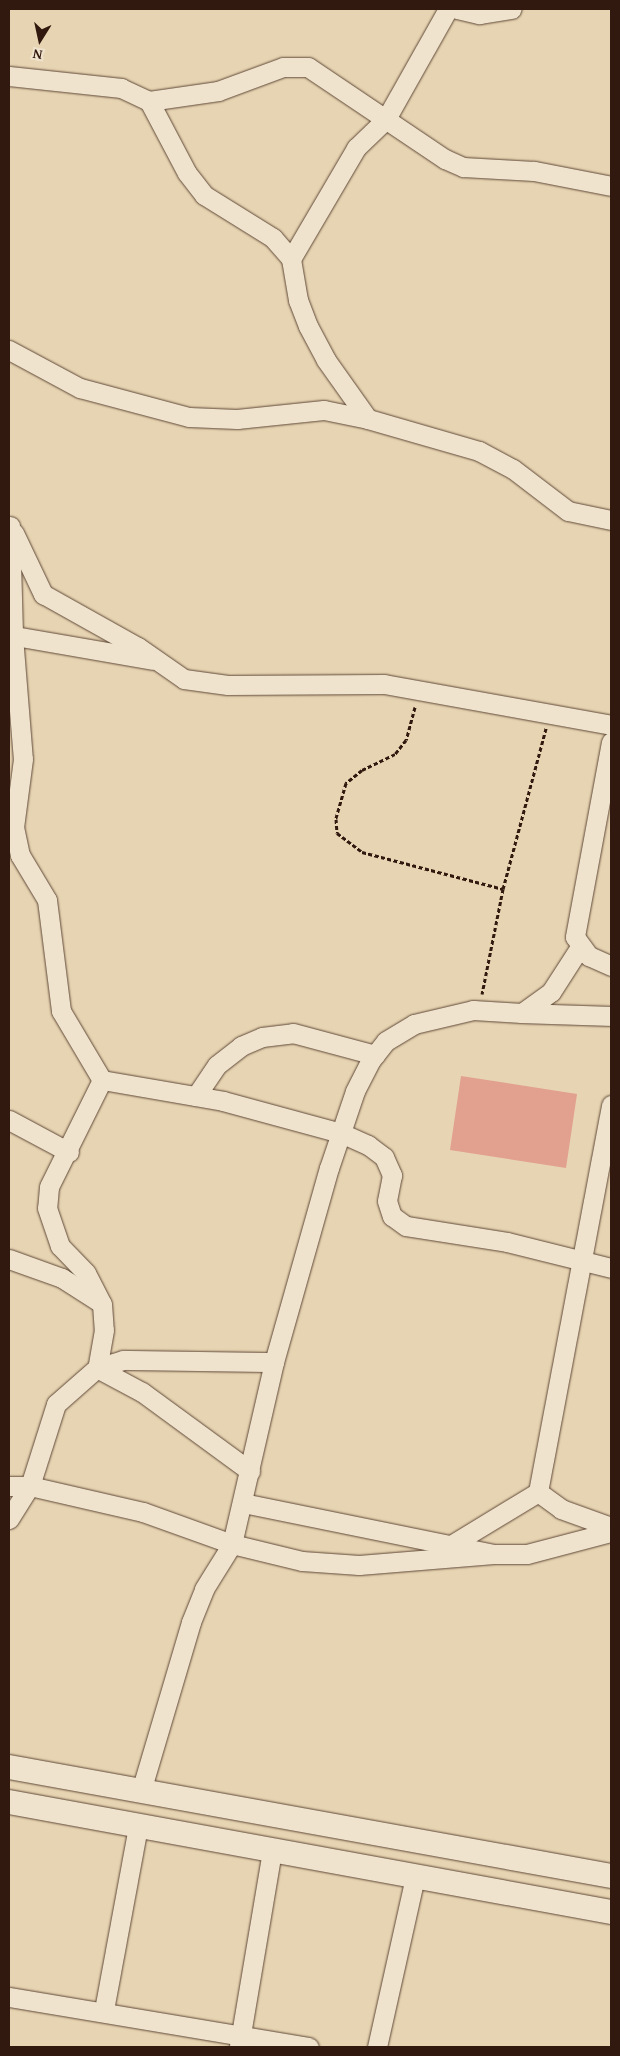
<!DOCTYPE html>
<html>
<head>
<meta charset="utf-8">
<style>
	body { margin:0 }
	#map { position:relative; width:620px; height:2056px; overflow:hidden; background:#e7d4b2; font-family:"Gentium Book Plus",serif }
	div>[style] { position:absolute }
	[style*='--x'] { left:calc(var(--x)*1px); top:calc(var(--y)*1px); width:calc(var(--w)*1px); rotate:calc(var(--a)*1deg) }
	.building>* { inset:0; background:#e2a08f }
	.path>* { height:3px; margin-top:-1.5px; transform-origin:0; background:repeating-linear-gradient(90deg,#32190f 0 4px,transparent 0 6.5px) }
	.roads { filter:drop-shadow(0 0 1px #5f4838) drop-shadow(0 0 1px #5f4838) }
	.minor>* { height:19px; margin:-9.5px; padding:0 9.5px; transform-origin:9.5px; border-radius:9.5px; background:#efe3cd }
	.tertiary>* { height:24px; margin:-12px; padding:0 12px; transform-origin:12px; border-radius:12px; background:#efe3cd }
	span { translate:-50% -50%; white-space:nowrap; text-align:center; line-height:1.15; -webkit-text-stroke:4.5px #efe3cd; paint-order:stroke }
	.frame { position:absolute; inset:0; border:10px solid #32190f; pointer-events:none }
	.north { position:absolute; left:15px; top:15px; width:50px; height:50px; -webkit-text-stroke:4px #efe3cd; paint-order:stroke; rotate:190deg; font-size:14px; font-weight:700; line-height:20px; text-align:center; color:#32190f }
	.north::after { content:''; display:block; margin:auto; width:18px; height:22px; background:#32190f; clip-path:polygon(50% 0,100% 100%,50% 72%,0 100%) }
</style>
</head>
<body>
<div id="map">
	<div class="building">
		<div style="clip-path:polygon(461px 1076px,577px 1094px,566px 1168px,450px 1150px)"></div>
	</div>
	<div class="path">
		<div style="--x:415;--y:707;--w:34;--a:105"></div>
		<div style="--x:406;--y:740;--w:18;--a:128"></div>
		<div style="--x:395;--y:754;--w:37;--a:154"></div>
		<div style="--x:362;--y:770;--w:21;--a:141"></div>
		<div style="--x:346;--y:783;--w:37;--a:106"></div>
		<div style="--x:336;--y:819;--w:14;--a:86"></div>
		<div style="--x:337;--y:833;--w:31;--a:37"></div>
		<div style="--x:362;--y:852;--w:146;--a:14.7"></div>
		<div style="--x:503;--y:889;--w:107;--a:101.3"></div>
		<div style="--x:503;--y:889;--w:167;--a:-75"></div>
	</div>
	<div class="roads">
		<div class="minor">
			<div style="--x:457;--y:9;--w:23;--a:13"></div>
			<div style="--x:479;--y:14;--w:33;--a:-9"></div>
			<div style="--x:9;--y:76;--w:113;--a:6.1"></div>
			<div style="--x:121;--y:88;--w:31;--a:25"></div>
			<div style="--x:149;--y:101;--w:70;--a:-8.2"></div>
			<div style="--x:218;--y:91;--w:69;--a:-20.3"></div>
			<div style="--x:283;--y:67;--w:25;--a:0"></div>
			<div style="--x:308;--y:67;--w:165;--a:33.9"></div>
			<div style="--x:445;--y:159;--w:20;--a:24"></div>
			<div style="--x:463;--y:167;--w:71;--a:3.2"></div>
			<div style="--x:534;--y:171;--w:78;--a:11"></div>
			<div style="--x:149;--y:101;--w:81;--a:62.2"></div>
			<div style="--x:187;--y:173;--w:28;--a:52"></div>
			<div style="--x:204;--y:195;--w:81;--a:31.9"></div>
			<div style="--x:273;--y:238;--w:28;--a:49"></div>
			<div style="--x:291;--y:259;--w:42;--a:80.3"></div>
			<div style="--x:298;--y:300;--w:28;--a:69"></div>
			<div style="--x:308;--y:326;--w:38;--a:62"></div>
			<div style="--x:326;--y:360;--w:72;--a:54.6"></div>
			<div style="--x:291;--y:259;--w:129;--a:-59.6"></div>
			<div style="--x:356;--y:148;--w:42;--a:-44"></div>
			<div style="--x:386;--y:119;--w:126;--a:-60.6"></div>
			<div style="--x:9;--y:350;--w:81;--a:28.2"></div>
			<div style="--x:80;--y:388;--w:113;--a:14.9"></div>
			<div style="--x:189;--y:417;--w:48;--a:2.4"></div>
			<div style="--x:237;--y:419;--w:87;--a:-5.9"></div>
			<div style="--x:324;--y:410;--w:45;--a:11.6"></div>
			<div style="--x:368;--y:419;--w:116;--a:16.1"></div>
			<div style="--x:479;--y:451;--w:38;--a:28"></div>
			<div style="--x:513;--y:469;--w:69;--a:37.4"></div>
			<div style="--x:568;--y:511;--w:44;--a:11.8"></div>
			<div style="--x:10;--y:526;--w:110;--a:88.4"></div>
			<div style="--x:13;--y:636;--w:123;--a:85.4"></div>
			<div style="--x:23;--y:759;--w:69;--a:97.5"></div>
			<div style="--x:14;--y:827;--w:29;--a:78"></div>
			<div style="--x:20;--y:855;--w:52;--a:59"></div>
			<div style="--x:47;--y:900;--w:112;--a:82.8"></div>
			<div style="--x:61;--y:1011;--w:80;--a:59.3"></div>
			<div style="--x:102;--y:1080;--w:123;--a:9.8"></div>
			<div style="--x:223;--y:1101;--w:122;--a:15.2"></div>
			<div style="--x:341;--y:1133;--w:30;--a:24"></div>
			<div style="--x:368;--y:1145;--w:20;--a:37"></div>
			<div style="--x:384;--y:1157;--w:20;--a:66"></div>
			<div style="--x:392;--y:1175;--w:26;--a:101"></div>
			<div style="--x:387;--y:1201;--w:16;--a:72"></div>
			<div style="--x:392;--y:1216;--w:17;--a:36"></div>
			<div style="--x:406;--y:1226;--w:102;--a:9"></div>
			<div style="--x:507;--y:1242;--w:107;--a:14"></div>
			<div style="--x:14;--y:533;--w:68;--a:64.6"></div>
			<div style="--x:43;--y:594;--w:109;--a:29.2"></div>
			<div style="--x:138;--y:647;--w:56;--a:34.8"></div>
			<div style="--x:184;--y:679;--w:44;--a:7.8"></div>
			<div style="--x:228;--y:685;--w:156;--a:-0.4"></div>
			<div style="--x:384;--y:684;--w:231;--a:10.2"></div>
			<div style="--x:9;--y:635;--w:146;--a:9.8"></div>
			<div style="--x:611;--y:742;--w:198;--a:100.5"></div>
			<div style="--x:575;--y:937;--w:24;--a:54"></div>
			<div style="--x:589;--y:956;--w:24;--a:24"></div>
			<div style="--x:522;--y:1013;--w:89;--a:1.9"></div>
			<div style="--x:102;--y:1080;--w:119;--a:116.4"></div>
			<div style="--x:49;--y:1187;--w:21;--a:95"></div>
			<div style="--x:47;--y:1208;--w:40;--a:71.1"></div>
			<div style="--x:60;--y:1246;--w:37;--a:46"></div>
			<div style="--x:86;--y:1273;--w:35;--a:63"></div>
			<div style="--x:102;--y:1304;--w:26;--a:86"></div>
			<div style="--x:104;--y:1330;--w:39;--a:100"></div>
			<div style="--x:97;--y:1368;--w:51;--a:28.1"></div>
			<div style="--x:142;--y:1392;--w:134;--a:36.2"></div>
			<div style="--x:196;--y:1096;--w:37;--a:-56"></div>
			<div style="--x:217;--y:1065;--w:31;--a:-38"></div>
			<div style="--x:241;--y:1046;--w:23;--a:-23"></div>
			<div style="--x:262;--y:1037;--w:31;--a:-7"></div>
			<div style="--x:293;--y:1033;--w:85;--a:15"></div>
			<div style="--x:9;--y:1120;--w:68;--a:28.1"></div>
			<div style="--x:9;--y:1259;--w:56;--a:19.7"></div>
			<div style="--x:62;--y:1278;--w:46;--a:32.7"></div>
			<div style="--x:9;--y:1486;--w:21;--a:0"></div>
			<div style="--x:30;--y:1486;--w:116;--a:13"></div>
			<div style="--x:143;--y:1512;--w:95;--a:19.8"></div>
			<div style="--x:232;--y:1544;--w:72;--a:13.7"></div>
			<div style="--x:302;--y:1561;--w:57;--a:4"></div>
			<div style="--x:359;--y:1565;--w:135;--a:-4.7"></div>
			<div style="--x:538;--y:1492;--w:29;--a:36"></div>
			<div style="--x:561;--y:1509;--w:53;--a:19.8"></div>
			<div style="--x:243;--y:1503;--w:256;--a:11.5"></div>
			<div style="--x:494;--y:1554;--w:33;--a:0"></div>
			<div style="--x:527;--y:1554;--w:87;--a:-14.7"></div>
			<div style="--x:9;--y:1519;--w:39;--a:-58"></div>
			<div style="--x:30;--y:1486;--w:86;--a:-72.4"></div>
			<div style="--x:56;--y:1404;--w:55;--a:-41.3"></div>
			<div style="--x:97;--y:1368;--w:27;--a:-17"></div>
			<div style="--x:123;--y:1360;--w:151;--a:0.8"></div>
			<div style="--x:451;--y:1545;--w:102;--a:-31.3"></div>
			<div style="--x:538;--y:1492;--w:394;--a:-79.3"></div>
			<div style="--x:141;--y:1791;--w:176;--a:-73.5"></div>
			<div style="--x:191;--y:1622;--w:35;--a:-68"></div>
			<div style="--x:204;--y:1589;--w:53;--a:-58.1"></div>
			<div style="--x:232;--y:1544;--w:187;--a:-77"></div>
			<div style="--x:274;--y:1362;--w:202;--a:-74.2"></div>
			<div style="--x:329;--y:1168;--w:81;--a:-71.3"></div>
			<div style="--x:355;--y:1091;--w:35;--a:-63"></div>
			<div style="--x:371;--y:1060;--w:24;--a:-52"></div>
			<div style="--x:386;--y:1041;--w:33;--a:-31"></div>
			<div style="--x:414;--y:1024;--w:61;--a:-13.3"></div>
			<div style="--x:473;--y:1010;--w:49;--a:3.5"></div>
			<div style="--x:522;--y:1013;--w:36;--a:-36"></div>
			<div style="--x:551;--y:992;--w:54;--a:-57.2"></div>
			<div style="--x:9;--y:1997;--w:304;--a:9.5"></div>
			<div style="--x:104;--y:2010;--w:187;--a:-79.5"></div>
			<div style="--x:239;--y:2046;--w:199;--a:-80.4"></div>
			<div style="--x:377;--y:2047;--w:174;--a:-77.4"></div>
		</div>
		<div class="tertiary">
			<div style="--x:9;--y:1767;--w:612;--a:10.26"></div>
			<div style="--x:9;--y:1802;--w:612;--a:10.36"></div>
		</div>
	</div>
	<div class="frame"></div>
	<div class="north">N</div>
</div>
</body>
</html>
